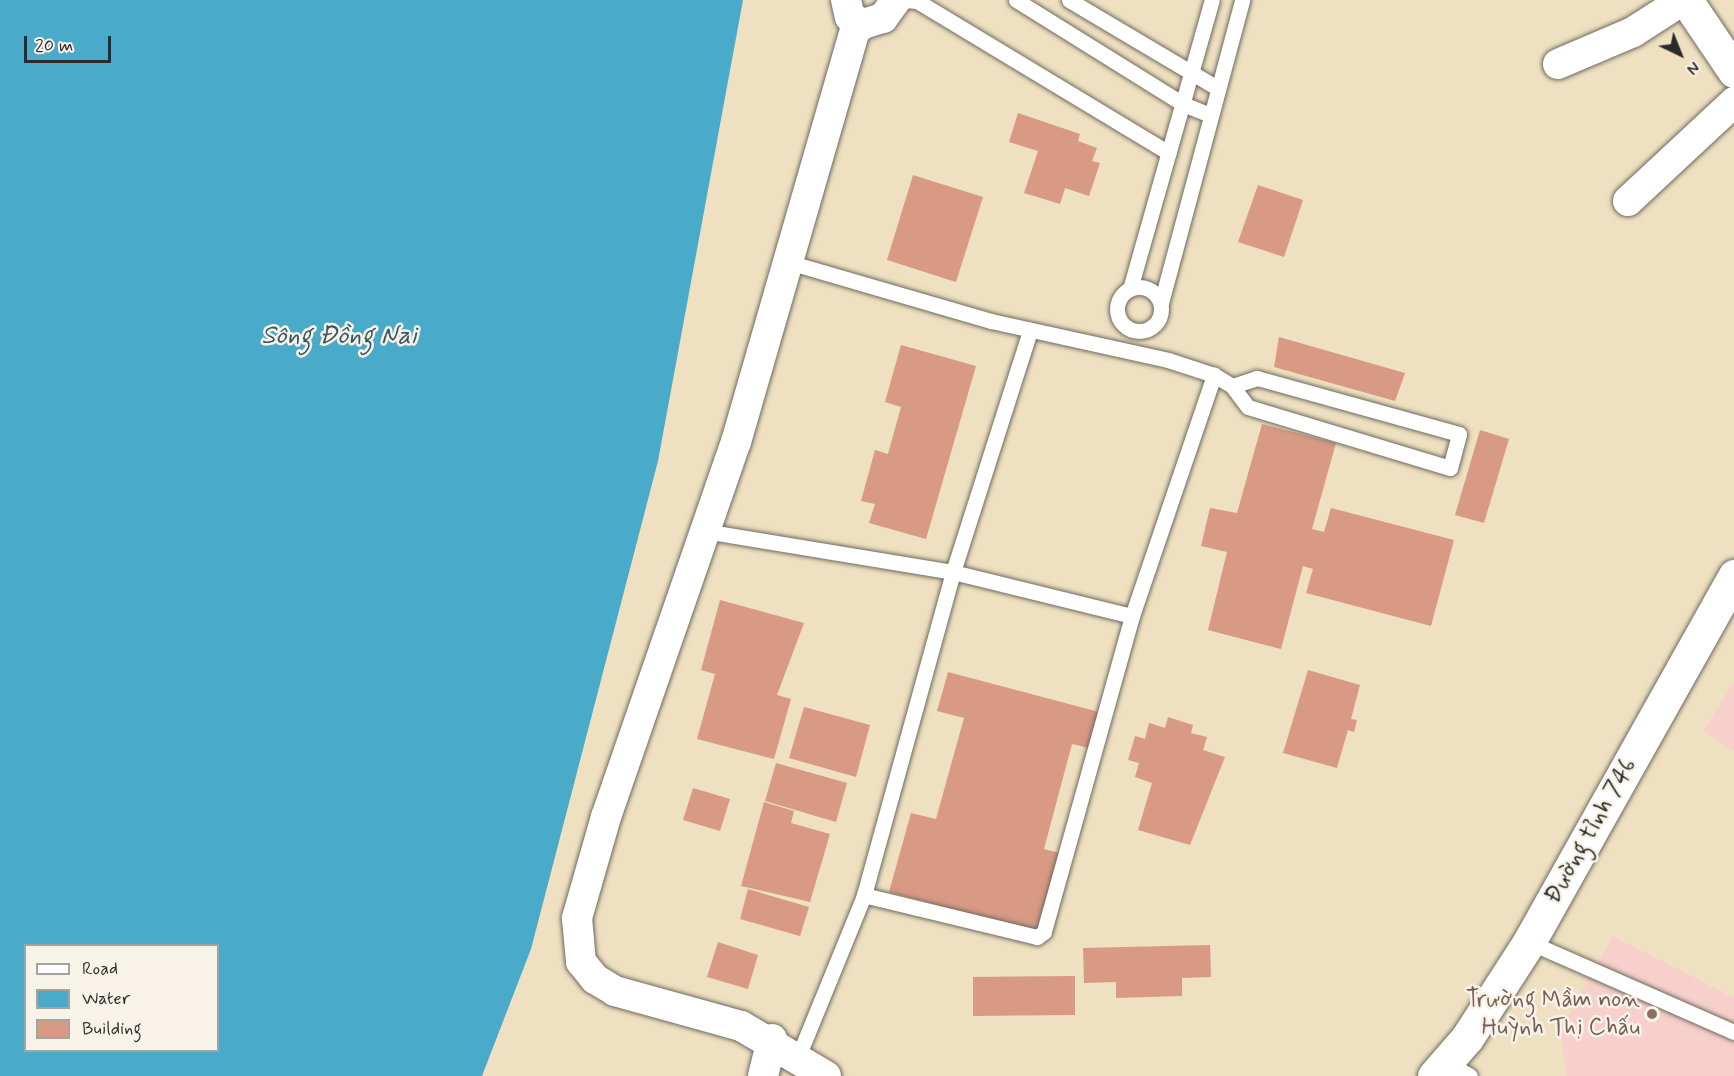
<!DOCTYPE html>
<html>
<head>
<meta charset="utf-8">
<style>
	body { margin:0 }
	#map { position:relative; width:1734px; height:1076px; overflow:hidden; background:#eee0c0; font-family:Mynerve,sans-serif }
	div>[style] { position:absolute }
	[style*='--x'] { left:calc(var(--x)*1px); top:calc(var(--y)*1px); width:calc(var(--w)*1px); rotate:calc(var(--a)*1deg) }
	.built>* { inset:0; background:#f7d0cb }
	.water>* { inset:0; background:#4aaac9 }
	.building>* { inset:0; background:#d89985 }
	.roads { filter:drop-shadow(0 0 2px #6f6a5f) drop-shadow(0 0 2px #6f6a5f) }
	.service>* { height:15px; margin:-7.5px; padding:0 7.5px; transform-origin:7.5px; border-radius:7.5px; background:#fff }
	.service>.ring { margin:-7.5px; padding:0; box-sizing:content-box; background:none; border:15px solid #fff; border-radius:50% }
	.minor>* { height:30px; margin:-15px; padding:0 15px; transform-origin:15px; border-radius:15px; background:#fff }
	.secondary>* { height:33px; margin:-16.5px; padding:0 16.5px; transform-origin:16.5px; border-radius:16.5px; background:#fff }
	.primary>* { height:33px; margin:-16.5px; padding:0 16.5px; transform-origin:16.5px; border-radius:16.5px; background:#fff }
	.dots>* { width:16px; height:16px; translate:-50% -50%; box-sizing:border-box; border:3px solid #f7f3e8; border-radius:50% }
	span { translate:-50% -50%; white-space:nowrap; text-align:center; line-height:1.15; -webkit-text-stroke:5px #f7f3e8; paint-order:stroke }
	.street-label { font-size:24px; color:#2b2b2b }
	.education-label { font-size:24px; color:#785e54 }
	.right { translate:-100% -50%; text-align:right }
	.water-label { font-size:26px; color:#365762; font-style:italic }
	.legend { position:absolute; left:24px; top:944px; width:195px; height:108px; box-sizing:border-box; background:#f7f3e8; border:2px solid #a5a39c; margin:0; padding:8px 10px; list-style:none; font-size:18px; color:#2b2b2b }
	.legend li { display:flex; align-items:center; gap:12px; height:30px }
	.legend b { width:30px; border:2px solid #a5a39c }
	.north { position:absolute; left:1650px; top:24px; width:60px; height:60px; -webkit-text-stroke:4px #f7f3e8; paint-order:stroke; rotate:137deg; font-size:16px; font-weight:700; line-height:24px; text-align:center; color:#2b2b2b }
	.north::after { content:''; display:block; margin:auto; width:21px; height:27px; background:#2b2b2b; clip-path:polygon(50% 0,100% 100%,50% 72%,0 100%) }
	.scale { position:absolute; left:24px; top:36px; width:87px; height:27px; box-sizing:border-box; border:3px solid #2b2b2b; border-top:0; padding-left:8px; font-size:18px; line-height:21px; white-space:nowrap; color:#2b2b2b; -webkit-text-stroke:4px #f7f3e8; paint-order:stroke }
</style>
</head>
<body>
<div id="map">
	<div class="built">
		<div style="clip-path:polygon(1734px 682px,1734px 751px,1703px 731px)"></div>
		<div style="clip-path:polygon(1613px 936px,1734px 998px,1734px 1076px,1567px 1076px,1560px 1030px)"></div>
	</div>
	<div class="water">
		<div style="clip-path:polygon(evenodd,0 0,743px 0,658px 461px,531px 949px,482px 1076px,0 1076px,0 0,26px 946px,218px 946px,218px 1050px,26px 1050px,26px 946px)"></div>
	</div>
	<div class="building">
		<div style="clip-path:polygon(1018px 113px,1080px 134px,1078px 141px,1097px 148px,1092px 161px,1100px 163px,1089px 196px,1065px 188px,1060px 204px,1024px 193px,1038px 151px,1009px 142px)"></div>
		<div style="clip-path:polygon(913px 175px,983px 197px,956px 282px,887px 260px)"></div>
		<div style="clip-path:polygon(1258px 185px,1303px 200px,1284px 257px,1238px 242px)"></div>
		<div style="clip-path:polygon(1279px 337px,1405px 373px,1395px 401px,1274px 367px)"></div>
		<div style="clip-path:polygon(901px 345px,976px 366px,926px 539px,869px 523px,875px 504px,861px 501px,875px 450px,888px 454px,901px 407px,885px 402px)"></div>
		<div style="clip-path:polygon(1262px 424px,1336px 443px,1312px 529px,1324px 532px,1331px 508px,1454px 540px,1431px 626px,1306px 593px,1313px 569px,1303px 566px,1281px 649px,1208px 630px,1227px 552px,1201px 546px,1210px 508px,1237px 513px)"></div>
		<div style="clip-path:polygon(1480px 430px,1509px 439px,1484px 523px,1455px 515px)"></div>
		<div style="clip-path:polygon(720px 600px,804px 623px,777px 695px,791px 699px,774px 759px,697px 739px,715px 674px,701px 670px)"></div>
		<div style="clip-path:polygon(1308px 670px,1360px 685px,1351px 719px,1357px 720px,1354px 732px,1348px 730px,1337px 768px,1283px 753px)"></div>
		<div style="clip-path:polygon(948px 672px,1099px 712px,1089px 748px,1072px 744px,1044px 849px,1059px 853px,1038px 932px,889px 892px,911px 813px,936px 819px,964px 718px,937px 711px)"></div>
		<div style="clip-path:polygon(804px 707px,870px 725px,856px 777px,789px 758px)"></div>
		<div style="clip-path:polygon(1168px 717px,1193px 725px,1191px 733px,1207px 737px,1203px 750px,1225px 757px,1190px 845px,1138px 830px,1152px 783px,1135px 777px,1139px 763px,1128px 760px,1135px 736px,1145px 739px,1149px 723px,1165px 728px)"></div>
		<div style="clip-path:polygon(776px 763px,847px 783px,836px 822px,765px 801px)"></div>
		<div style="clip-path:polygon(693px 788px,730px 799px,720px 831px,683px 820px)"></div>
		<div style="clip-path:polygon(764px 802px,794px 811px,791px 823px,830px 834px,810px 902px,741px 886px)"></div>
		<div style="clip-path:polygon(748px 889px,809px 907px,800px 936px,740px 919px)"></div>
		<div style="clip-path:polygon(718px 942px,758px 955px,748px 989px,707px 977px)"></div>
		<div style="clip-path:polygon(1210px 945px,1211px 977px,1182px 978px,1182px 996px,1116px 998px,1116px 982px,1084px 983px,1083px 948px)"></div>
		<div style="clip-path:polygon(1075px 976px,1075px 1015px,973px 1016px,973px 977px)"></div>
	</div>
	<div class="roads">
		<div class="service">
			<div style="--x:904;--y:0;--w:13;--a:4"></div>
			<div style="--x:917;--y:1;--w:294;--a:31.1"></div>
			<div style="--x:1016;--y:0;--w:197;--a:31.9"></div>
			<div style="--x:1183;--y:104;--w:29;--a:22"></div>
			<div style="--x:1069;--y:0;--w:172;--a:30.7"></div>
			<div style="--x:788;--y:262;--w:211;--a:16.2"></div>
			<div style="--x:991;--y:321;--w:181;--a:12.4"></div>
			<div style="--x:1168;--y:360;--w:48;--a:18.1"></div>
			<div style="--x:1214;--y:375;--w:21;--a:31"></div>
			<div style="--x:1232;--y:386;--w:26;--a:53"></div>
			<div style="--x:1248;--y:407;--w:211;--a:16.8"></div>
			<div style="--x:1450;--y:468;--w:35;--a:-75"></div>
			<div style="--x:1459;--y:434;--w:210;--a:-164.5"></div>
			<div style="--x:1257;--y:378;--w:26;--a:162"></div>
			<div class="ring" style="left:1117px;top:287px;width:29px;height:29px"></div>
			<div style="--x:1130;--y:289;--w:300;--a:-74.2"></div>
			<div style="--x:1161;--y:303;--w:314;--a:-75"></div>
			<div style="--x:705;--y:531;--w:251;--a:9.4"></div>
			<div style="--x:953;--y:572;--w:184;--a:13.8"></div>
			<div style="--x:1132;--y:616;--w:328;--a:105.6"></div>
			<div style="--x:1044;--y:932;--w:9;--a:144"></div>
			<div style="--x:1037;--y:937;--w:178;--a:-166.4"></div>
			<div style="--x:1132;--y:616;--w:255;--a:-71.2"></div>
			<div style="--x:1529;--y:942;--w:224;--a:23.7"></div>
			<div style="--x:798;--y:1057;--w:175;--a:-67.8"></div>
			<div style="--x:864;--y:895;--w:335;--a:-74.6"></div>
			<div style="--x:953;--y:572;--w:254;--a:-72.3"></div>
			<div style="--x:1447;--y:1063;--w:26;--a:29"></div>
		</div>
		<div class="minor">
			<div style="--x:846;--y:0;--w:17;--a:77"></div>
			<div style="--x:850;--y:17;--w:15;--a:28"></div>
			<div style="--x:863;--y:24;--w:21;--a:-17"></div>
			<div style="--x:883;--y:18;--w:22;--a:-54"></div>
			<div style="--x:1558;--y:64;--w:82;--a:-23.1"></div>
			<div style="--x:1633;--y:32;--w:59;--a:-32.6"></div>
			<div style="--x:1628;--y:201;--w:145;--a:-43"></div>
			<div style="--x:763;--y:1076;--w:38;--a:-76"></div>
			<div style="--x:826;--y:1076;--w:99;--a:-149.5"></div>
			<div style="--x:741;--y:1026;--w:131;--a:-164.5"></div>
			<div style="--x:615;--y:991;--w:23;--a:-149"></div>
			<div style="--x:595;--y:979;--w:22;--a:-129"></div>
			<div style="--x:581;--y:962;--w:44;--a:-95.2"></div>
			<div style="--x:577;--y:918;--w:105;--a:-74"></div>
			<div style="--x:606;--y:817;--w:397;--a:-70.9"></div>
			<div style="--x:736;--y:442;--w:428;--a:-73.9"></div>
			<div style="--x:855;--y:31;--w:11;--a:-41"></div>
		</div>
		<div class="secondary">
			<div style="--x:1434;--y:1076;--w:50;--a:-49"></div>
			<div style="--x:1467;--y:1038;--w:114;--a:-57.1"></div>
			<div style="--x:1529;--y:942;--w:420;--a:-60.7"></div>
		</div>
		<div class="primary">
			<div style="--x:1686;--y:0;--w:86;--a:55.9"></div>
		</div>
	</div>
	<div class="dots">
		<div style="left:1652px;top:1014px;background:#8d6e63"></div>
	</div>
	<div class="street-label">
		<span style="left:1591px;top:831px;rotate:-61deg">Đường tỉnh 746</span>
	</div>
	<div class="education-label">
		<span class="right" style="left:1640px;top:1014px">Trường Mầm non<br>Huỳnh Thị Chấu</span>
	</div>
	<div class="water-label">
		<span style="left:339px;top:337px">Sông Đồng Nai</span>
	</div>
	<ul class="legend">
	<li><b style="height:8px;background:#fff"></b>Road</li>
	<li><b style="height:16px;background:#4aaac9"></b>Water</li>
	<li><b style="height:16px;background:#d89985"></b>Building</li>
	</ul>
	<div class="north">N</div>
	<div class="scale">20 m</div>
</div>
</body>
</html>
